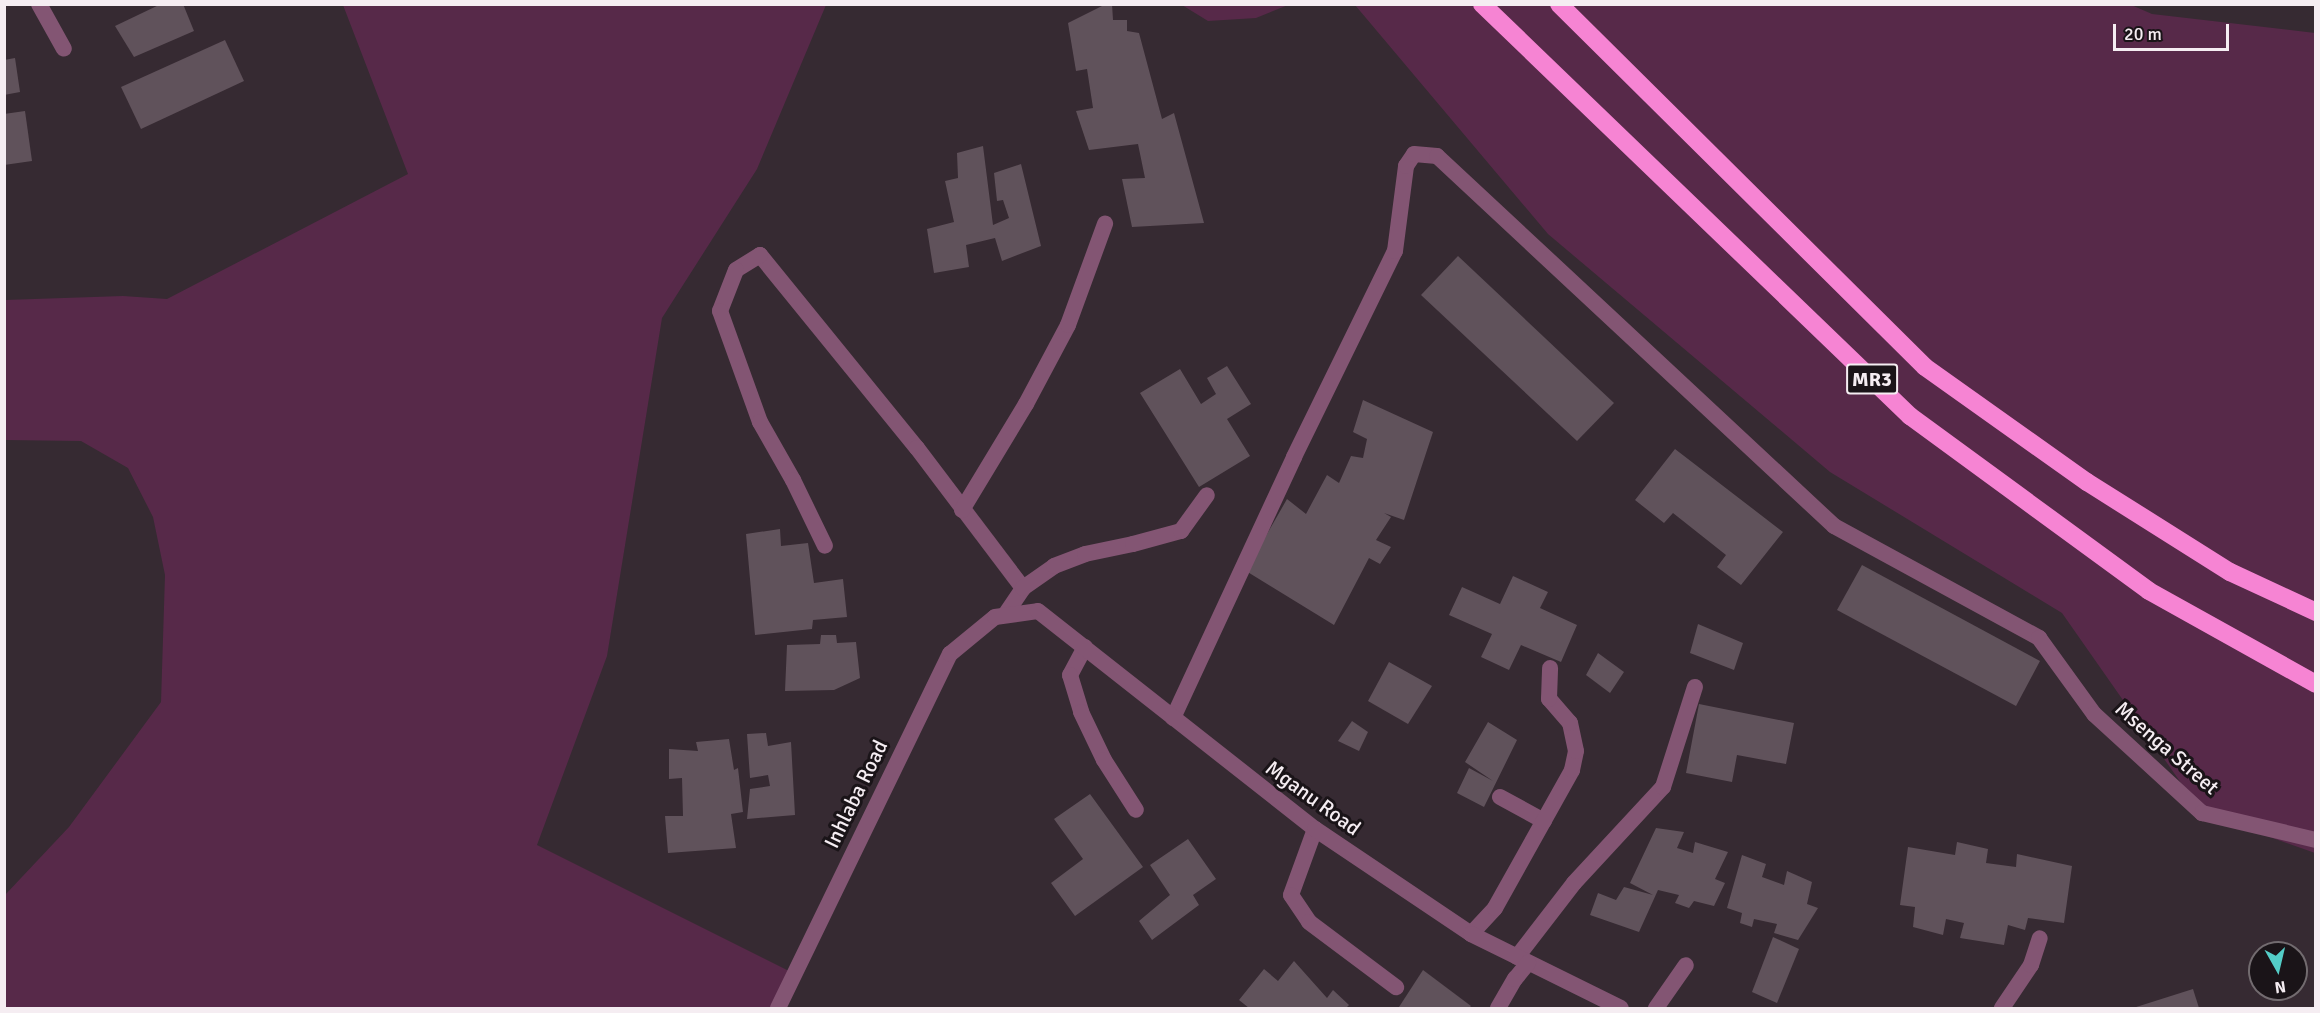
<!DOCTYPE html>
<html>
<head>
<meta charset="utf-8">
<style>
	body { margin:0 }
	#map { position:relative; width:2320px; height:1013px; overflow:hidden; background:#362a32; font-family:Signika,sans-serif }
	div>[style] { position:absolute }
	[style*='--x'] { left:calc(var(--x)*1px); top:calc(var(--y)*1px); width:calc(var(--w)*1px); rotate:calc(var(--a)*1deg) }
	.green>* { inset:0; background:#572949 }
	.building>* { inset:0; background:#60525b }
	.service>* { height:16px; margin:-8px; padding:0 8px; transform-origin:8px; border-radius:8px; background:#835573 }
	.minor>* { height:16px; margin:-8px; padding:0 8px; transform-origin:8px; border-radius:8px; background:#835573 }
	.motorway>* { height:18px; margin:-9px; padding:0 9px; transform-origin:9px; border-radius:9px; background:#f684d3 }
	span { translate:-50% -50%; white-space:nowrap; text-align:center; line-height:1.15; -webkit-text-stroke:6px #1a1418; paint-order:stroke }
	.shield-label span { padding:2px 4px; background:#1a1418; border:2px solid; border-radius:4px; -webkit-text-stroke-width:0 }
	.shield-label { font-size:20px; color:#f5edf2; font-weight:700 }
	.street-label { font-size:21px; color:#f5edf2 }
	.frame { position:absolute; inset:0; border:6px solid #f5edf2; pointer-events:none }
	.north { position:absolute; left:2248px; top:941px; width:60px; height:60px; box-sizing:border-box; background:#1a1418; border:2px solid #726b6f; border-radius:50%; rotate:172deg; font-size:16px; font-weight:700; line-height:24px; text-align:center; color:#f5edf2 }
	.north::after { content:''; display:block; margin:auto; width:21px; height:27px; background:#54cdc7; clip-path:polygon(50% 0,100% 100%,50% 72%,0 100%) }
	.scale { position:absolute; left:2113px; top:24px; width:116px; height:27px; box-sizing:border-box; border:3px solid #f5edf2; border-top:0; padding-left:8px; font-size:18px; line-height:21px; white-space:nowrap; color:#f5edf2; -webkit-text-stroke:4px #1a1418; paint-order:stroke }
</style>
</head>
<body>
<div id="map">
	<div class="green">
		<div style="clip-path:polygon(2129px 4px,2152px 14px,2315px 33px,2315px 853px,2202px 813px,2062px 613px,1830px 472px,1548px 234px,1355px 5px)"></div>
		<div style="clip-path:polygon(343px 5px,826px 5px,757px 169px,662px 318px,607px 656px,537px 845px,795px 974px,778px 1008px,5px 1008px,5px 895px,69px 827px,161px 702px,165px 575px,153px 517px,128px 468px,81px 441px,5px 440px,5px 300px,123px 296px,167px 299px,408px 174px)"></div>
		<div style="clip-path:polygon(1182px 5px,1182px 4px,1288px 5px,1256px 18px,1208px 21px)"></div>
	</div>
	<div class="building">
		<div style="clip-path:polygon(161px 4px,183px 4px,194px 31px,134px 57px,115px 26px)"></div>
		<div style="clip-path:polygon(1106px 4px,1112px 4px,1113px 20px,1127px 20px,1127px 31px,1139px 33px,1162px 119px,1174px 113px,1204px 223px,1132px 227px,1122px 179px,1145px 178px,1138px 144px,1089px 150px,1076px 111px,1093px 108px,1087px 69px,1076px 71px,1068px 23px)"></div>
		<div style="clip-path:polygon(225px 40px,244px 81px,141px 129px,121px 87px)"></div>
		<div style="clip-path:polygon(15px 58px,20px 92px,4px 95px,4px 60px)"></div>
		<div style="clip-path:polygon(25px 111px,32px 161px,4px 165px,4px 114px)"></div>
		<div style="clip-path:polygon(983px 146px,993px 225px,1009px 218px,1003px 200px,997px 201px,994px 173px,1021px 164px,1041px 246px,1002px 261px,995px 238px,966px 245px,969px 267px,934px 273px,927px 229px,954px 222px,945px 181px,958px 178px,957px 153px)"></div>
		<div style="clip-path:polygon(1458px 256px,1614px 403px,1577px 441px,1421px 295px)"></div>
		<div style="clip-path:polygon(1227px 366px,1251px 404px,1227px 419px,1250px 456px,1199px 487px,1140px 393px,1180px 369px,1201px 404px,1216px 394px,1207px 378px)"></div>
		<div style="clip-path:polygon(1363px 400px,1433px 432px,1404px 520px,1384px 513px,1391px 517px,1376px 540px,1391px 547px,1380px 564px,1369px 558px,1334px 625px,1246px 571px,1287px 499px,1306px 514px,1327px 475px,1339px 483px,1351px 456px,1363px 458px,1367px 439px,1353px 432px)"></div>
		<div style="clip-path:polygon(1675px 449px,1783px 532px,1741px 585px,1717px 567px,1726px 555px,1673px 513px,1664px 523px,1635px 500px)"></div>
		<div style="clip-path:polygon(780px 529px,781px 546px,808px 543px,814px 583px,843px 579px,847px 617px,813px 620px,812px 629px,755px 635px,746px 534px)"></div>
		<div style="clip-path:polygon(1862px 565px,2040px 661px,2016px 706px,1837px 610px)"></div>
		<div style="clip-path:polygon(1513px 576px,1548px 592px,1540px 608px,1577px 625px,1561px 662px,1521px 645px,1509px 670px,1481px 657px,1492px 634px,1449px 615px,1462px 587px,1500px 604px)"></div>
		<div style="clip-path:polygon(1698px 624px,1743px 643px,1734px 670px,1690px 653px)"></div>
		<div style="clip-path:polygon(821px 635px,836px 635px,837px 643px,856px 642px,860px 678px,834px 690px,785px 691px,787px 645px,820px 644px)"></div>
		<div style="clip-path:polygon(1598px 653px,1624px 672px,1610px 693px,1586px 675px)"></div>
		<div style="clip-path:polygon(1389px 662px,1432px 686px,1408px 724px,1368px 701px)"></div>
		<div style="clip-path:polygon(1699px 704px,1794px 723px,1786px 764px,1737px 755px,1732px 782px,1686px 773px)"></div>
		<div style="clip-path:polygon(1352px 721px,1368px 732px,1359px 751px,1338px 741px)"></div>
		<div style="clip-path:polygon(1488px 722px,1517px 740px,1484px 807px,1457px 793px,1469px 768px,1493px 781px,1465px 762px)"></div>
		<div style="clip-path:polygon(766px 733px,768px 746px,791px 742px,795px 815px,747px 819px,750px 789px,770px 786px,768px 775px,750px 778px,747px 734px)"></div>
		<div style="clip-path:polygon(729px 739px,734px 770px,738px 768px,743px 812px,731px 814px,736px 848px,668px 853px,665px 816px,683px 816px,682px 778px,669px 779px,669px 749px,698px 751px,696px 742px)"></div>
		<div style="clip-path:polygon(1090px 794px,1143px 867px,1075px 916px,1051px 883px,1083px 859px,1054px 819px)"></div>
		<div style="clip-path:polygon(1656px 828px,1684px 832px,1677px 848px,1693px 853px,1695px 842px,1728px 852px,1715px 879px,1725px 883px,1714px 906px,1694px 901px,1689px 908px,1675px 903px,1679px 895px,1658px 890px,1639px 932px,1590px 915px,1598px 893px,1616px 900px,1624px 887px,1653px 895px,1630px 883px)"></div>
		<div style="clip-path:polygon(1188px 839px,1216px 879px,1193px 895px,1199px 905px,1152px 940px,1139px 921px,1170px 895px,1150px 865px)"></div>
		<div style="clip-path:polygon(1957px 842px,1988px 849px,1986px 863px,2016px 867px,2017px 854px,2072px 866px,2064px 923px,2028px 918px,2025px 930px,2008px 925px,2004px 945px,1960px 938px,1964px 923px,1946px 919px,1943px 935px,1913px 927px,1915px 907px,1900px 905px,1908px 847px,1955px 855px)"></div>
		<div style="clip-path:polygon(1742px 855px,1766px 864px,1762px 877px,1784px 885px,1787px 871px,1812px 882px,1807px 904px,1818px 908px,1798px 940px,1774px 933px,1777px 924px,1754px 919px,1752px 927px,1740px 923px,1742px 913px,1727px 908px)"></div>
		<div style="clip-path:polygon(1773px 937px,1799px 949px,1777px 1003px,1752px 992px)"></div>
		<div style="clip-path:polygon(1294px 961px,1327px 998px,1333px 990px,1349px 1005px,1346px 1008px,1249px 1008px,1239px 1000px,1264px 969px,1278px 981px)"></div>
		<div style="clip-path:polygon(1423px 970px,1471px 1006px,1469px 1008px,1399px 1007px)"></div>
		<div style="clip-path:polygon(2193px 989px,2199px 1008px,2133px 1008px)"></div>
	</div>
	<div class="service">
		<div style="--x:760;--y:255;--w:249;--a:50.9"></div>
		<div style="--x:917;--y:448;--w:176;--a:52.9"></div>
	</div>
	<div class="minor">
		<div style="--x:39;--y:4;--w:51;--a:60.9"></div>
		<div style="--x:760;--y:255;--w:28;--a:148"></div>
		<div style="--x:736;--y:270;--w:44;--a:111.3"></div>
		<div style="--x:720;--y:311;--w:118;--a:70.2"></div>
		<div style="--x:760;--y:422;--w:67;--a:60.4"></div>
		<div style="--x:793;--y:480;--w:73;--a:64.1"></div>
		<div style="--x:962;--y:510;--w:124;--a:-58.9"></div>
		<div style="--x:1026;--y:404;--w:89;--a:-62"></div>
		<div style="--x:1068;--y:325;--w:108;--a:-69.9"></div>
		<div style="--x:1005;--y:615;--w:32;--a:-56"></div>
		<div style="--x:1023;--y:588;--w:38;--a:-35"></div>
		<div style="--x:1054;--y:566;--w:33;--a:-21"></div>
		<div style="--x:1085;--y:554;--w:49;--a:-11.8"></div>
		<div style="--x:1133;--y:544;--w:50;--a:-15.2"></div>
		<div style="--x:1181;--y:531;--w:44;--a:-54.2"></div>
		<div style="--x:1085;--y:647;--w:32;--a:118"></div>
		<div style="--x:1070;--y:675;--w:39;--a:73"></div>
		<div style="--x:1081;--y:712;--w:53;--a:64.4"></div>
		<div style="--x:1104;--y:760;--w:59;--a:57.4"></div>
		<div style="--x:1173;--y:718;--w:288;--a:-65.1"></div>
		<div style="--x:1294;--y:457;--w:229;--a:-63.9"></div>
		<div style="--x:1395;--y:251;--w:86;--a:-82.6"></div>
		<div style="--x:1406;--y:166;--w:14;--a:-56"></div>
		<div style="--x:1414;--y:154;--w:23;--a:5"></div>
		<div style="--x:1437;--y:156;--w:543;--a:42.98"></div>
		<div style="--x:1834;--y:526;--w:234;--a:28.6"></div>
		<div style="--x:2039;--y:638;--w:94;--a:54.1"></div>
		<div style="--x:2094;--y:714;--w:147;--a:42.5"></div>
		<div style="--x:2202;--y:813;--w:117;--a:13.3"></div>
		<div style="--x:1500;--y:797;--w:50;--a:28.6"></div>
		<div style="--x:1315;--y:829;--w:70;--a:110"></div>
		<div style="--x:1291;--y:895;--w:32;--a:56"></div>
		<div style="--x:1309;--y:922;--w:109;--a:36.8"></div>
		<div style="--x:1471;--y:934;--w:35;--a:-47"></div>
		<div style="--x:1495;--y:908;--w:158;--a:-60.8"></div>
		<div style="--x:1572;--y:770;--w:19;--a:-78"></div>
		<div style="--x:1576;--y:751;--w:29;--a:-102"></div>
		<div style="--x:1570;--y:723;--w:32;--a:-131"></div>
		<div style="--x:1549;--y:699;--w:31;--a:-88"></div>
		<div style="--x:1517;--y:957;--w:93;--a:-52.4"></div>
		<div style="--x:1574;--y:883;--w:131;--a:-47.2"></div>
		<div style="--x:1663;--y:787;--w:105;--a:-72.3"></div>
		<div style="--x:778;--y:1008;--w:394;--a:-64.1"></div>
		<div style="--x:950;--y:654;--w:58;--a:-39.4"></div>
		<div style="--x:995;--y:617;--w:43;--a:-7.9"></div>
		<div style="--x:1038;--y:611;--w:352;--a:38.2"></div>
		<div style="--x:1315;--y:829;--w:188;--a:33.9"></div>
		<div style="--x:1471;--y:934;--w:167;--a:26.3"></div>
		<div style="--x:1498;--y:1008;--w:34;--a:-60"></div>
		<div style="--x:1515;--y:979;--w:21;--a:-51"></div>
		<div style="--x:1656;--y:1008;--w:52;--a:-55.1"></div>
		<div style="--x:2002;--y:1008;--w:52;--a:-56"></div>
		<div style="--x:2031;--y:965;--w:28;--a:-72"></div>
	</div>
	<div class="motorway">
		<div style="--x:1482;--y:4;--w:594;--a:43.91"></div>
		<div style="--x:1910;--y:416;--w:296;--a:36.2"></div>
		<div style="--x:2149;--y:591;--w:191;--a:29.1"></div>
		<div style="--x:1559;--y:4;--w:515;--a:44.76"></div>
		<div style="--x:1925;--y:367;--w:199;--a:35.4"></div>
		<div style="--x:2087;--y:482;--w:169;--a:32.2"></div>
		<div style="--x:2230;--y:572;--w:95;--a:24.9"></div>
	</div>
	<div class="shield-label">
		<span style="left:1872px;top:379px">MR3</span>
	</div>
	<div class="street-label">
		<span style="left:2167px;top:748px;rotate:41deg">Msenga Street</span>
		<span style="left:856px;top:794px;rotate:-64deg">Inhlaba Road</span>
		<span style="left:1313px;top:798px;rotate:36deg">Mganu Road</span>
	</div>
	<div class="frame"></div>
	<div class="north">N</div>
	<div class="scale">20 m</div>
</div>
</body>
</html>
